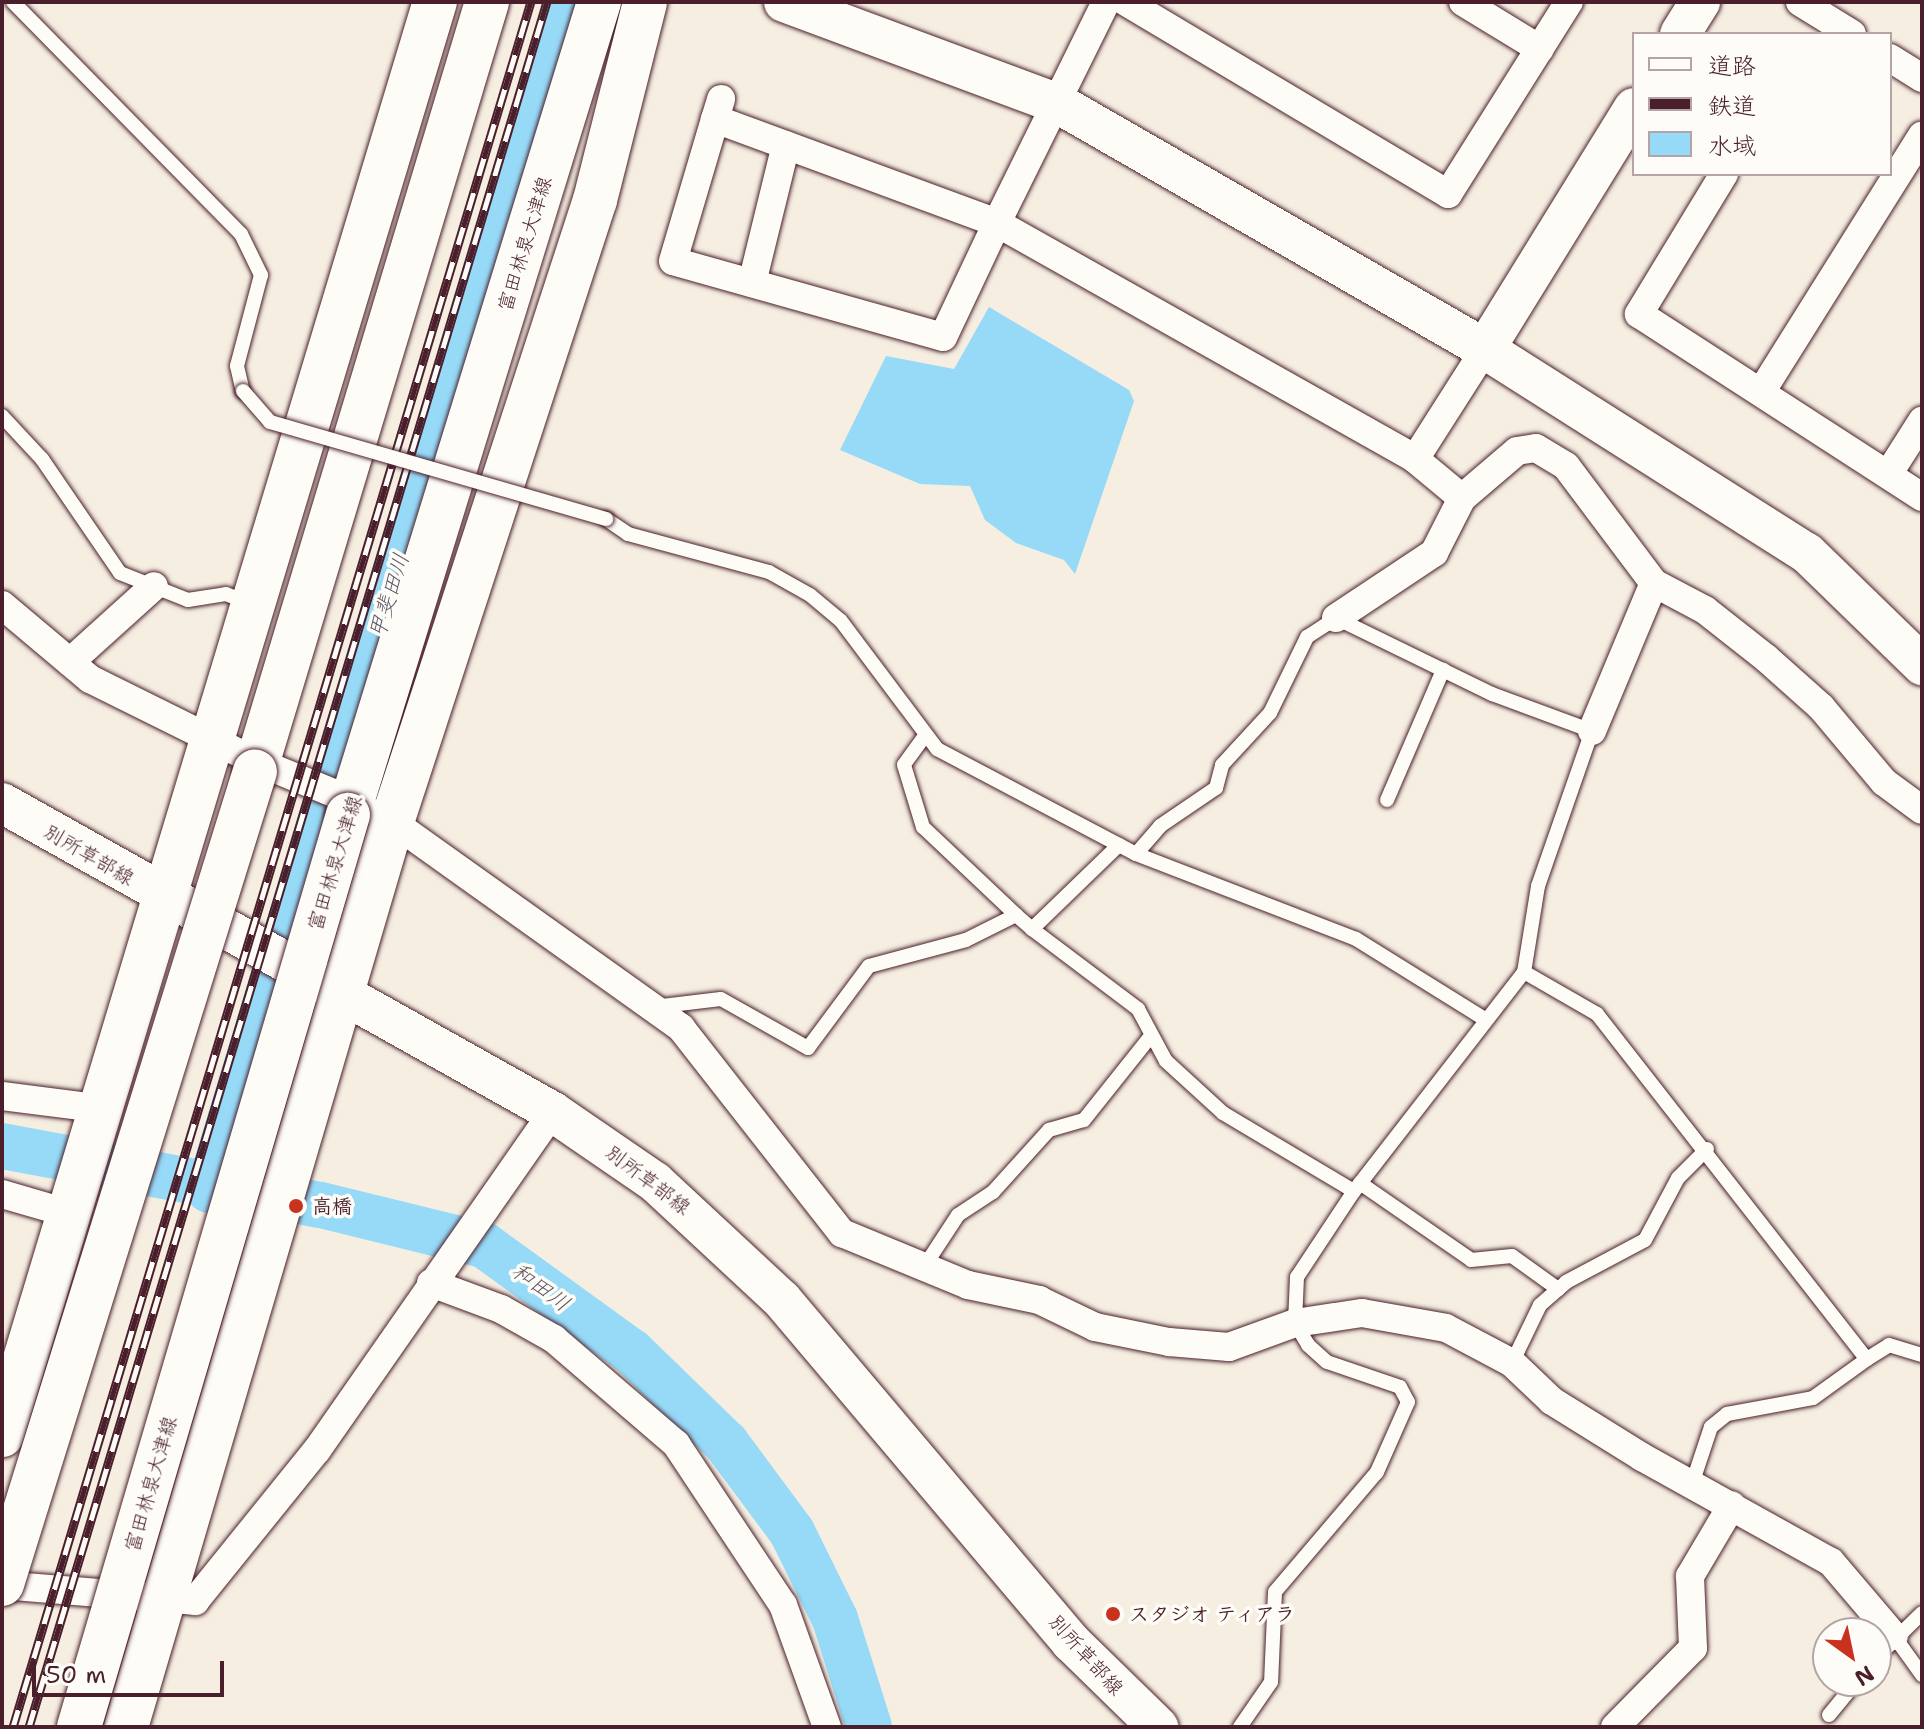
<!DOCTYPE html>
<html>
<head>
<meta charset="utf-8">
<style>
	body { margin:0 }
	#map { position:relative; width:1924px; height:1729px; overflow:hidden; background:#f5eee1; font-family:"Shantell Sans","Klee One",sans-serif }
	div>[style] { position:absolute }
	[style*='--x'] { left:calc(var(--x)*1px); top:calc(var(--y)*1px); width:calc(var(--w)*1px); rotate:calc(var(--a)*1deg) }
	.water>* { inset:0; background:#96daf8 }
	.river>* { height:46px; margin:-23px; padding:0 23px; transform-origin:23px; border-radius:23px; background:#96daf8 }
	.roads { filter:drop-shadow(0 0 2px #4a1f2b) drop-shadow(0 0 2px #4a1f2b) }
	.lane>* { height:14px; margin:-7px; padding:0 7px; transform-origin:7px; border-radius:7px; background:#fdfcf7 }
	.street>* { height:28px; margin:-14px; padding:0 14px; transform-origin:14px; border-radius:14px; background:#fdfcf7 }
	.secondary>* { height:40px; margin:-20px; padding:0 20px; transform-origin:20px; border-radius:20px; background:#fdfcf7 }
	.primary>* { height:44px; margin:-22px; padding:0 22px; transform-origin:22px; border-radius:22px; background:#fdfcf7 }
	.rail>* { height:9px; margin-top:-4.5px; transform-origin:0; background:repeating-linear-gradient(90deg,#fdfcf7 0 18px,#4a1f2b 0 36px); box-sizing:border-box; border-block:2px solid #4a1f2b }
	.bridges { filter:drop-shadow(0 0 2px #4a1f2b) drop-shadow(0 0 2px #4a1f2b) }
	.lane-bridge>* { height:14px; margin:-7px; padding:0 7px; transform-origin:7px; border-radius:7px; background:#fdfcf7 }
	.primary-bridge>* { height:44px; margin:-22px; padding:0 22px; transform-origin:22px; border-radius:22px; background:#fdfcf7 }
	.dots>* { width:22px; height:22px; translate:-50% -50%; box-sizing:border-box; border:4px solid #fdfcf7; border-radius:50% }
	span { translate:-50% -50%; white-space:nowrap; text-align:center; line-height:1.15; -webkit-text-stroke:7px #fdfcf7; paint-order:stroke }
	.street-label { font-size:20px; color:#4a1f2b }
	.poi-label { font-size:20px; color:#4a1f2b; font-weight:700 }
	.left { translate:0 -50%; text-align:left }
	.water-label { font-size:22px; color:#615768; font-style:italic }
	.frame { position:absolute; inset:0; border:4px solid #4a1f2b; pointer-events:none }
	.legend { position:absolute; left:1632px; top:32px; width:260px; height:144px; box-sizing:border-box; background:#fdfcf7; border:2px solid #b5a4a5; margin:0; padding:10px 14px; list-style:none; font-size:24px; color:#4a1f2b }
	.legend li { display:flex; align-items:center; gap:16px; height:40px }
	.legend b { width:40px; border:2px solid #b5a4a5 }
	.north { position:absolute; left:1812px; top:1617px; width:80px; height:80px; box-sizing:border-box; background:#fdfcf7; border:2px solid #b5a4a5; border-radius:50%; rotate:147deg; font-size:22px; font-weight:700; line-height:32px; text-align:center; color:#4a1f2b }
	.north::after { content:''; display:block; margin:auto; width:28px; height:36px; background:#c8321e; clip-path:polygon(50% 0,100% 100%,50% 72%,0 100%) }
	.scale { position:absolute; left:32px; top:1661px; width:192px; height:36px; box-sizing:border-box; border:4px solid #4a1f2b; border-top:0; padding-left:10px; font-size:24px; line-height:28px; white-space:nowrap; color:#4a1f2b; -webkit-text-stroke:6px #fdfcf7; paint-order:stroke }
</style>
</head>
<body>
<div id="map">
	<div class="water">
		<div style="clip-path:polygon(989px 307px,1129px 390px,1134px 401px,1075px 574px,1064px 560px,1016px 543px,985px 520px,970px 486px,920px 484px,840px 450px,886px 356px,954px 369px)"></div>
	</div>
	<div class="river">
		<div style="--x:2;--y:1146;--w:324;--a:10.5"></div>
		<div style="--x:321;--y:1205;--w:168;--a:13.8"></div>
		<div style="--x:484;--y:1245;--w:183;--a:35.9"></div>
		<div style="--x:632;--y:1352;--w:131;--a:44.1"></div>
		<div style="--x:726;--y:1443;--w:111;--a:53.4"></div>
		<div style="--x:792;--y:1532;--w:97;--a:63.7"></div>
		<div style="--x:835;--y:1619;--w:113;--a:72.5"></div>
		<div style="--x:209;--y:1190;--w:1241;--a:-73.14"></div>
	</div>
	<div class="roads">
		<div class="lane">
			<div style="--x:13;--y:2;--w:325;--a:45.5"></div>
			<div style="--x:241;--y:234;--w:46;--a:64"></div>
			<div style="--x:261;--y:275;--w:94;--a:104.8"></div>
			<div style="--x:237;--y:366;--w:26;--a:77"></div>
			<div style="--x:2;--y:416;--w:59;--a:47.1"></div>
			<div style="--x:42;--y:459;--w:138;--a:55.6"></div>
			<div style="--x:120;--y:573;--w:73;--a:21.7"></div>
			<div style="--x:188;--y:600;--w:38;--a:-9"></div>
			<div style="--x:226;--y:594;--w:24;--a:22"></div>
			<div style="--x:606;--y:519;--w:27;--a:34"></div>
			<div style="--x:628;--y:534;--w:146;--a:15.1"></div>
			<div style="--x:769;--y:572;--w:47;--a:29.3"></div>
			<div style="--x:810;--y:595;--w:40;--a:40"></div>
			<div style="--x:841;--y:621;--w:160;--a:53.1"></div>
			<div style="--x:937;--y:749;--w:225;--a:27.8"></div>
			<div style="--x:1136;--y:854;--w:236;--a:21.1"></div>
			<div style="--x:1356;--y:939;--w:153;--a:31.9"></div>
			<div style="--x:924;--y:737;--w:34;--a:126"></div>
			<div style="--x:904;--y:765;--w:65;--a:73"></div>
			<div style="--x:923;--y:827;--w:128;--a:43.4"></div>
			<div style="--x:1387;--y:800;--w:142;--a:-66.7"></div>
			<div style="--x:1136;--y:854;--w:37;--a:-49"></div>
			<div style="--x:1160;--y:826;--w:68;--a:-34.2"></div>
			<div style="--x:1216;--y:788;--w:24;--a:-75"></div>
			<div style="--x:1222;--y:765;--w:71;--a:-47.3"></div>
			<div style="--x:1270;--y:713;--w:85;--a:-64"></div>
			<div style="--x:1307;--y:637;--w:35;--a:-33"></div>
			<div style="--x:1336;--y:618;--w:174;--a:26"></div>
			<div style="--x:1492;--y:694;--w:107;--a:20.3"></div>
			<div style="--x:1592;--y:731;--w:164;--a:109.2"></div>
			<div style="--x:1538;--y:886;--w:87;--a:99.2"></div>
			<div style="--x:1524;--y:972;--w:277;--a:127.8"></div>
			<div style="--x:1354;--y:1191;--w:103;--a:123.5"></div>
			<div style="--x:1297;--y:1277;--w:46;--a:92.5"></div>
			<div style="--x:1295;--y:1323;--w:26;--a:59"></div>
			<div style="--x:1308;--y:1345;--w:25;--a:42"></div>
			<div style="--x:1327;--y:1362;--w:77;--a:18.9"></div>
			<div style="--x:1400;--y:1387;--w:17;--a:62"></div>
			<div style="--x:1408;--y:1402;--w:77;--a:113.9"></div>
			<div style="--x:1377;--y:1472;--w:157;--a:130.4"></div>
			<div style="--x:1275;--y:1592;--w:90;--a:92.5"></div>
			<div style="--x:1271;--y:1682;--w:55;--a:124.6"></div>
			<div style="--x:1032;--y:929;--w:133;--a:37"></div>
			<div style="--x:1138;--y:1009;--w:59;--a:61.7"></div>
			<div style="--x:1166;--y:1061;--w:77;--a:42.4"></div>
			<div style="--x:1223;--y:1113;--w:152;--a:30.8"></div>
			<div style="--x:1524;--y:972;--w:84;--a:29.9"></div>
			<div style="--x:1597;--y:1014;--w:438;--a:52"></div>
			<div style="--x:1867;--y:1359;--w:26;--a:-32"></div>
			<div style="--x:1889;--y:1345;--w:34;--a:17"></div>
			<div style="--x:654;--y:1007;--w:67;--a:-6.8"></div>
			<div style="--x:721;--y:999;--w:100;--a:29.4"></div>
			<div style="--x:808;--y:1048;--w:102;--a:-53.4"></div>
			<div style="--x:869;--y:966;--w:100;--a:-15"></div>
			<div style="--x:966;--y:940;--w:56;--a:-26.6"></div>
			<div style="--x:1016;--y:915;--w:21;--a:41"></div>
			<div style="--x:1032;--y:929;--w:121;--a:-44"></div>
			<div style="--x:1360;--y:1183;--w:135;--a:34.7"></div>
			<div style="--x:1471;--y:1260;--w:41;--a:-5.6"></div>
			<div style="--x:1512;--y:1256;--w:57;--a:35.7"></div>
			<div style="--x:924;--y:1267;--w:62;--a:-56.8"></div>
			<div style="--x:958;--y:1215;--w:42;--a:-33.3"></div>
			<div style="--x:993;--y:1192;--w:84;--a:-47.9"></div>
			<div style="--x:1049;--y:1130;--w:36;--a:-16"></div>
			<div style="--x:1084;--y:1120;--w:106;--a:-51.5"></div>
			<div style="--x:1512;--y:1363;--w:64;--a:-64.2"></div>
			<div style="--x:1540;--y:1305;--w:35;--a:-41"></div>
			<div style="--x:1566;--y:1282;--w:89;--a:-28"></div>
			<div style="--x:1645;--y:1240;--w:70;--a:-62"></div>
			<div style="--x:1678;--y:1178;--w:41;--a:-45"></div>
			<div style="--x:1692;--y:1484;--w:60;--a:-71.6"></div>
			<div style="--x:1711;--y:1427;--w:21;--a:-39"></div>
			<div style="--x:1727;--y:1414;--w:87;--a:-10.5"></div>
			<div style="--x:1813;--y:1398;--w:67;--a:-35.8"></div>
			<div style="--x:1894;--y:1636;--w:48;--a:54.3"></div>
			<div style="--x:1876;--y:1658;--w:64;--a:-44.4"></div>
			<div style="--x:1829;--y:1715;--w:44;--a:-50.5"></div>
		</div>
		<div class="street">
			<div style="--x:1106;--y:2;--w:246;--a:116.3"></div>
			<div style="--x:997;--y:223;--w:480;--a:29.4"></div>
			<div style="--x:1415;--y:459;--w:61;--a:39.7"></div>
			<div style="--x:1462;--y:498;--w:72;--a:-40.5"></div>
			<div style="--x:1517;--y:451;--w:19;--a:-9"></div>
			<div style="--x:1536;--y:448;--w:35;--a:31"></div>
			<div style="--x:1566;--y:466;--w:146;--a:53.1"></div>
			<div style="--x:1654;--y:583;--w:58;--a:27.9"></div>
			<div style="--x:1705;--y:610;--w:78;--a:38.2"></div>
			<div style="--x:1766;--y:658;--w:74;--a:41.7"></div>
			<div style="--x:1821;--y:707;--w:98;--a:50"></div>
			<div style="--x:1884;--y:782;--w:47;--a:36.4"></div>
			<div style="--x:1126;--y:2;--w:375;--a:30.8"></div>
			<div style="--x:1448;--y:194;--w:227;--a:-57.8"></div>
			<div style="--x:1463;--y:2;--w:90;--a:31.4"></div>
			<div style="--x:1800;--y:2;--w:61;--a:31.6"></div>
			<div style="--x:1890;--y:58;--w:38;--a:32"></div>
			<div style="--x:715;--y:119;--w:301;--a:20.2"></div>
			<div style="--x:997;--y:223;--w:126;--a:115.3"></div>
			<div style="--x:943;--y:337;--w:280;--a:-164.3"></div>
			<div style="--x:673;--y:261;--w:148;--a:-73.5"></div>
			<div style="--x:715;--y:119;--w:21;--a:-73"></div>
			<div style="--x:1724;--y:174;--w:164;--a:121.3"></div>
			<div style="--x:1639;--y:314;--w:337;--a:32.9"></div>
			<div style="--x:752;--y:283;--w:142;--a:-76.2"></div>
			<div style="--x:1763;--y:389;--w:299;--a:-57.9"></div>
			<div style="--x:1415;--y:459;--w:130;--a:-57.5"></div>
			<div style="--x:1889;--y:473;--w:62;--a:-57.6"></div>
			<div style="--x:2;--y:605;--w:115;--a:40.1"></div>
			<div style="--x:90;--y:679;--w:166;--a:26.4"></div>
			<div style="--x:1336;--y:618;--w:118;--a:-33.6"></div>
			<div style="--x:1434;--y:553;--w:62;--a:-63"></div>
			<div style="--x:70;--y:662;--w:113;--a:-42.1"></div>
			<div style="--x:1592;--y:731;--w:160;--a:-67.3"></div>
			<div style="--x:275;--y:769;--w:68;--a:22.4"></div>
			<div style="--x:380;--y:813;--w:370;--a:35.5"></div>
			<div style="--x:681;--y:1028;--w:261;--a:51.9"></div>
			<div style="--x:842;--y:1233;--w:136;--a:22.4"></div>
			<div style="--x:968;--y:1285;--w:73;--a:11.9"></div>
			<div style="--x:1039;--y:1300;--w:62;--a:25.7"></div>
			<div style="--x:1095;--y:1327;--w:76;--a:11.5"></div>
			<div style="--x:1169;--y:1342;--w:60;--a:4.8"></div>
			<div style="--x:1229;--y:1347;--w:70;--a:-20"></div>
			<div style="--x:1295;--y:1323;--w:68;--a:-8.5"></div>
			<div style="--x:1362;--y:1313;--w:85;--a:10.1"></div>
			<div style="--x:1446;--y:1328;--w:75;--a:27.9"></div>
			<div style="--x:1512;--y:1363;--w:55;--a:43.5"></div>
			<div style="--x:1552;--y:1401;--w:106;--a:31.9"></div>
			<div style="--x:1642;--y:1457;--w:216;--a:29.1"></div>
			<div style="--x:1831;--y:1562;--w:97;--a:49.6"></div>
			<div style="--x:2;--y:1096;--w:102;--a:7.3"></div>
			<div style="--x:2;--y:1194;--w:72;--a:16.2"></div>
			<div style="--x:431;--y:1283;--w:75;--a:20.4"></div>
			<div style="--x:501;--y:1309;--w:61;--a:29.5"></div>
			<div style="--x:554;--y:1339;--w:161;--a:40.7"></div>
			<div style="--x:676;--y:1444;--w:193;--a:56.4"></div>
			<div style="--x:783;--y:1605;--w:130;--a:70.2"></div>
			<div style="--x:2;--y:1585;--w:194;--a:4.7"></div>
			<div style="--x:195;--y:1601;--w:194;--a:-51.1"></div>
			<div style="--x:317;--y:1450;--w:412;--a:-55.1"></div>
			<div style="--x:1615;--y:1727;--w:111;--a:-45.4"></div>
			<div style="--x:1693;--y:1648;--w:72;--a:-92.4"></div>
			<div style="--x:1690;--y:1576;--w:82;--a:-59.4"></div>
		</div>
		<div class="secondary">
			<div style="--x:784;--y:2;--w:293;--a:20.4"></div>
			<div style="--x:1059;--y:104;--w:491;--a:29.9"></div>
			<div style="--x:1485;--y:349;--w:381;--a:32.4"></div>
			<div style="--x:1807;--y:553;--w:161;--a:44.2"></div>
			<div style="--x:1680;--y:34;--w:38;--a:-58"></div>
			<div style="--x:1485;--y:349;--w:283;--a:-58.3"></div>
			<div style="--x:2;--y:803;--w:632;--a:29.28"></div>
			<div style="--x:553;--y:1112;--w:124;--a:34.5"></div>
			<div style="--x:655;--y:1182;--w:173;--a:42.9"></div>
			<div style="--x:782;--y:1300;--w:448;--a:49.8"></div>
			<div style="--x:1071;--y:1642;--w:122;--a:44.3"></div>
		</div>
		<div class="primary">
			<div style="--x:255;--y:771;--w:803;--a:-73.21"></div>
			<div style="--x:348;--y:815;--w:851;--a:-72.84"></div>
			<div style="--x:2;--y:1435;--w:1497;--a:-73.19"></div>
			<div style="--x:126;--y:1727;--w:946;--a:-73.61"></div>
			<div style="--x:393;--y:819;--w:651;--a:-71.93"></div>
			<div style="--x:595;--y:200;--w:204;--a:-75.8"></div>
		</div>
	</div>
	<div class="rail">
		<div style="--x:13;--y:1727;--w:1801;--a:-73.29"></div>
		<div style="--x:29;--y:1727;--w:1801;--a:-73.29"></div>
	</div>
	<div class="bridges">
		<div class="lane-bridge">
			<div style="--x:243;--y:391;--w:41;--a:48.9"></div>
			<div style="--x:270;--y:422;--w:350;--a:16.1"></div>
		</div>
		<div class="primary-bridge">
			<div style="--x:2;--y:1584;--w:851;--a:-72.71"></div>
			<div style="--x:79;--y:1727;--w:951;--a:-73.57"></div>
		</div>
	</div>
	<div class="dots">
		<div style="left:296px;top:1206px;background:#c8321e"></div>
		<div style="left:1113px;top:1614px;background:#c8321e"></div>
	</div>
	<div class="street-label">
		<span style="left:525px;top:244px;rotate:-73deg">富田林泉大津線</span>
		<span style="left:89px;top:855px;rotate:30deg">別所草部線</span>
		<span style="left:335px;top:863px;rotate:-73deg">富田林泉大津線</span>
		<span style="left:648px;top:1180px;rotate:37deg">別所草部線</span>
		<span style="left:151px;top:1484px;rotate:-74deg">富田林泉大津線</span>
		<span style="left:1086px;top:1655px;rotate:48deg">別所草部線</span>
	</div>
	<div class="poi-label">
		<span class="left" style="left:312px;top:1206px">高橋</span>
		<span class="left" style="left:1129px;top:1614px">スタジオ ティアラ</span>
	</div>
	<div class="water-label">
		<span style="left:389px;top:596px;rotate:-73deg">甲斐田川</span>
		<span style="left:541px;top:1287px;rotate:36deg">和田川</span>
	</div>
	<div class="frame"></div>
	<ul class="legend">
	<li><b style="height:10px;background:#fdfcf7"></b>道路</li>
	<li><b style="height:10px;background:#4a1f2b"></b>鉄道</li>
	<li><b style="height:22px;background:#96daf8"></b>水域</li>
	</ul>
	<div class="north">N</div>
	<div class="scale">50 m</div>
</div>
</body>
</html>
